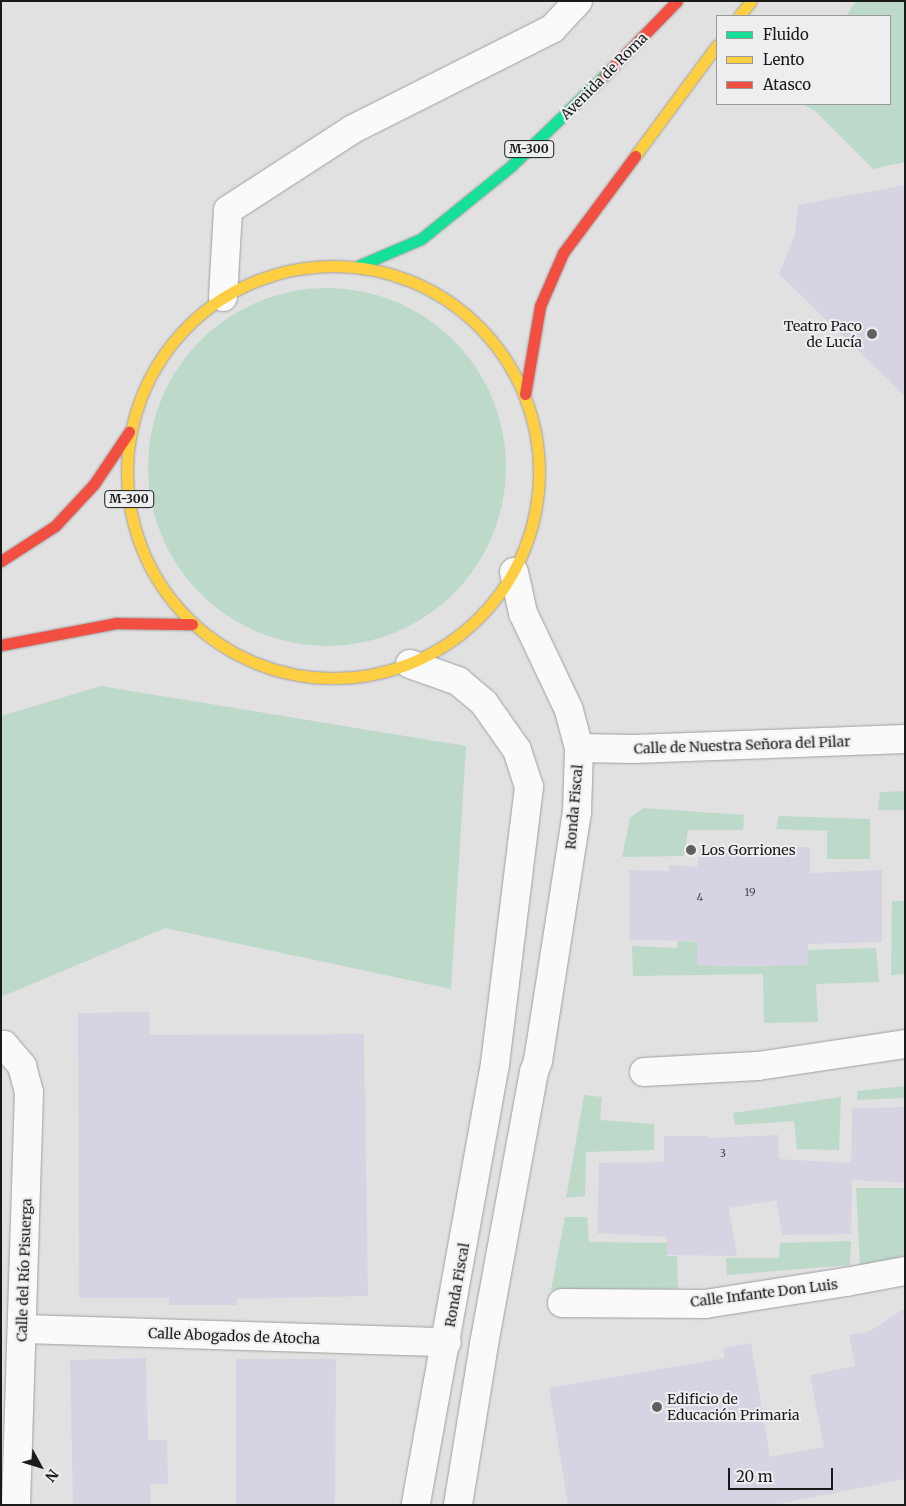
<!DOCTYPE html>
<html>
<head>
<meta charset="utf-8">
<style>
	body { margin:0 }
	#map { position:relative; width:906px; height:1506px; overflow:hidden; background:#e1e1e2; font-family:Merriweather,serif }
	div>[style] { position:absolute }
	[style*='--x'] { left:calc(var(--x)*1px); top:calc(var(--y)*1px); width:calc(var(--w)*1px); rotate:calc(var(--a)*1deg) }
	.green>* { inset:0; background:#bdd9ca }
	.round { border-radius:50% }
	.building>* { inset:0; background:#d8d3e2 }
	.roads { filter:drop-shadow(0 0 1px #9f9fa0) drop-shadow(0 0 1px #9f9fa0) }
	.street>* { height:28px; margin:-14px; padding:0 14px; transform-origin:14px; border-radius:14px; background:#fafafb }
	.fast>* { height:11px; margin:-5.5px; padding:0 5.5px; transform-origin:5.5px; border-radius:5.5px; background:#16e098 }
	.slow>* { height:11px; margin:-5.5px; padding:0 5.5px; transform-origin:5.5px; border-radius:5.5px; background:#ffcf43 }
	.slow>.ring { margin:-5.5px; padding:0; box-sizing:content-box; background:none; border:11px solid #ffcf43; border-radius:50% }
	.jam>* { height:11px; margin:-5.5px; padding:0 5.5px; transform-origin:5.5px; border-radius:5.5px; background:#f24e42 }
	.dots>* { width:14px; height:14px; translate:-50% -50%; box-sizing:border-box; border:2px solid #edeef0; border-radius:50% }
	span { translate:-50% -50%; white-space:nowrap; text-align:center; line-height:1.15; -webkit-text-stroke:4px #edeef0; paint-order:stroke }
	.number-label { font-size:11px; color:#4a484d }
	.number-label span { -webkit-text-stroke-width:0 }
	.shield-label span { padding:1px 4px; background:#edeef0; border:1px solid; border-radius:4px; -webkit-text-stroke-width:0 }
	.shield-label { font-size:12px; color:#1a1a1b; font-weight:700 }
	.street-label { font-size:14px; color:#1a1a1b }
	.poi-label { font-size:14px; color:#1a1a1b }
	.right { translate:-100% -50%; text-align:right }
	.left { translate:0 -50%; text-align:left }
	.frame { position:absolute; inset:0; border:2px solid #1a1a1b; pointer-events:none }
	.legend { position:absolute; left:716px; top:15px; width:175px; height:90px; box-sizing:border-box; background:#edeef0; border:1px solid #99999b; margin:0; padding:6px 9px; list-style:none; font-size:15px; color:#1a1a1b }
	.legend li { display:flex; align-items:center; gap:10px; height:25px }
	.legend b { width:25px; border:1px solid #99999b }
	.north { position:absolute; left:15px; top:1441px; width:50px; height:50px; -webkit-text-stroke:4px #edeef0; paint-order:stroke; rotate:129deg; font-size:14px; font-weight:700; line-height:20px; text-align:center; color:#1a1a1b }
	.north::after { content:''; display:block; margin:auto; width:18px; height:22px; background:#1a1a1b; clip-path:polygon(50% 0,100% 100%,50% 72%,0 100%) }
	.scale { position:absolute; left:728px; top:1468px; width:105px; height:22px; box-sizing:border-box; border:2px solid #1a1a1b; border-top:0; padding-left:6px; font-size:15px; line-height:18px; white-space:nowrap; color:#1a1a1b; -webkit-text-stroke:4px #edeef0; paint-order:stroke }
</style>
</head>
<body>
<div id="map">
	<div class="green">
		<div style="clip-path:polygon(856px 1px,905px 1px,905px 162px,873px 169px,815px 111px,802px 104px,890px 104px,890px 16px,846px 16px)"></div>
		<div class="round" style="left:148px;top:288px;width:358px;height:358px"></div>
		<div style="clip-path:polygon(101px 686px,466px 746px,451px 989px,165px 928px,1px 997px,1px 716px)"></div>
		<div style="clip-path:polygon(905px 791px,905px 810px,878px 810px,880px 792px)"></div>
		<div style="clip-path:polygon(643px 808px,744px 815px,743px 830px,688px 830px,684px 856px,622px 857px,630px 818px)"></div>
		<div style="clip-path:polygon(779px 816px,870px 819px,870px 859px,827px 859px,827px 831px,776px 829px)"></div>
		<div style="clip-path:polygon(892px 901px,905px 901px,905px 974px,891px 975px)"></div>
		<div style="clip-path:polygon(678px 941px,698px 942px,697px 965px,734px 966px,808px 965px,808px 950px,876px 948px,879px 982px,816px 984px,818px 1022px,764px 1023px,763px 974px,633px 976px,632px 946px,677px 948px)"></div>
		<div style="clip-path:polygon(905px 1086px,905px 1098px,857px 1100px,857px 1091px)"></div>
		<div style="clip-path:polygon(584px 1095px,602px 1097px,600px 1120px,654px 1124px,654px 1150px,586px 1152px,585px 1196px,566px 1198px)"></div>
		<div style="clip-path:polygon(841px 1097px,839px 1150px,797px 1149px,794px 1121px,735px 1125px,733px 1113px)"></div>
		<div style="clip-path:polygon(856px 1188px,905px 1188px,905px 1258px,860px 1266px)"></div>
		<div style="clip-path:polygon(565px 1217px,587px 1217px,589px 1242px,667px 1243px,667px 1256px,677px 1256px,678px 1289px,575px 1291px,551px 1290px)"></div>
		<div style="clip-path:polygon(851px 1241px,850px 1265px,727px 1275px,726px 1258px,779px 1258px,780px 1243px)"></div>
	</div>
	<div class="building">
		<div style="clip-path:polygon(905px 185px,905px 396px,779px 274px,795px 234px,798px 205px)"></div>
		<div style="clip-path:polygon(700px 846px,739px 847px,739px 849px,810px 847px,810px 873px,882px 870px,882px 942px,808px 944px,808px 965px,734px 966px,697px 965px,698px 941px,629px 940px,629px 870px,669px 871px,669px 865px,697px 867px)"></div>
		<div style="clip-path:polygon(149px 1012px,149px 1035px,364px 1034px,368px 1296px,237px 1299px,237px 1305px,169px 1305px,169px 1298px,79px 1298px,78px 1013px)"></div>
		<div style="clip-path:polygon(905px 1107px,905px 1183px,852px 1180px,851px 1234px,782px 1235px,776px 1200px,729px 1208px,737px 1256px,667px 1255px,667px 1237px,597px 1233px,599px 1163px,664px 1162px,664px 1136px,707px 1136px,707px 1138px,779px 1135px,779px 1159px,851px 1163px,852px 1108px)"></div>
		<div style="clip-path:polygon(905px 1308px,905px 1479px,773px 1505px,568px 1505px,549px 1388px,725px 1358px,723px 1348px,751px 1343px,770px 1457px,824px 1447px,810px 1375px,855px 1366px,849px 1335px,870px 1331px)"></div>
		<div style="clip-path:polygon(146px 1358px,148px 1440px,167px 1440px,168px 1484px,150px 1484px,151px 1505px,73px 1505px,70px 1360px)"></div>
		<div style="clip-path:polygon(236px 1359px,336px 1359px,335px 1505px,236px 1505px)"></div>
	</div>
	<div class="roads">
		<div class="street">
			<div style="--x:223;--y:297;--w:87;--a:-86.7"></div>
			<div style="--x:228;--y:210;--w:149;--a:-32.9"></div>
			<div style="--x:353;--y:129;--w:223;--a:-26.7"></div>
			<div style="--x:552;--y:29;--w:38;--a:-47"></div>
			<div style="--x:410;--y:664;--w:51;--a:19.5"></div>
			<div style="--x:458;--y:681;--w:34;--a:40"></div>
			<div style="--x:484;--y:703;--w:57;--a:54.9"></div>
			<div style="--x:517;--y:750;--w:39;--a:72"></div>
			<div style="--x:529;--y:787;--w:279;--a:97"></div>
			<div style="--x:495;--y:1064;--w:448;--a:100.2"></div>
			<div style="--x:579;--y:748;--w:55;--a:1"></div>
			<div style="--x:634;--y:749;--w:271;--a:-2.1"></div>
			<div style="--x:1;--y:1045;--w:3;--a:0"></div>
			<div style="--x:4;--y:1045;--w:28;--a:49"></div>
			<div style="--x:22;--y:1066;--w:27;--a:75"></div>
			<div style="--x:29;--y:1092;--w:413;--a:91.8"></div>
			<div style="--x:644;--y:1072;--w:114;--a:-3"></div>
			<div style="--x:758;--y:1066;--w:149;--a:-8.5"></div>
			<div style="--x:562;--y:1303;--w:143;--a:0.4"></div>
			<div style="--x:705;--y:1304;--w:143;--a:-8.9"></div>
			<div style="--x:846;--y:1282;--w:60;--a:-10.6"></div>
			<div style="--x:22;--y:1329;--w:425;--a:1.8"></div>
			<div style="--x:458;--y:1505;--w:163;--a:-80.8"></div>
			<div style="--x:484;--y:1344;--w:277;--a:-79.6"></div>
			<div style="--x:534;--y:1072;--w:12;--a:-70"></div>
			<div style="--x:538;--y:1061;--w:251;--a:-81.1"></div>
			<div style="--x:577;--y:813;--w:65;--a:-88.2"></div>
			<div style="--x:579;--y:748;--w:39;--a:-105"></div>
			<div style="--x:569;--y:710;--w:107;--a:-115.4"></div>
			<div style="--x:523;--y:613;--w:42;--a:-102.4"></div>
		</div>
		<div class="fast">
			<div style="--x:358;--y:266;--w:69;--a:-23.2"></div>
			<div style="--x:421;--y:239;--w:116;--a:-39"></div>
			<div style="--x:511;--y:166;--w:131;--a:-44.1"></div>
		</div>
		<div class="slow">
			<div style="--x:739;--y:16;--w:19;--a:-51"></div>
			<div style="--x:635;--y:156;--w:138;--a:-53.5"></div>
			<div class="ring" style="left:127px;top:266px;width:401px;height:401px"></div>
		</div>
		<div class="jam">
			<div style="--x:605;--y:75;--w:103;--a:-45.8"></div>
			<div style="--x:525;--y:394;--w:89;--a:-80.3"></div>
			<div style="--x:540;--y:306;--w:58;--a:-66.5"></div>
			<div style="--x:563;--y:253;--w:121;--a:-53.4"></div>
			<div style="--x:1;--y:561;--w:64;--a:-32.9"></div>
			<div style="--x:55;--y:526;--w:57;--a:-47.1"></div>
			<div style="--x:94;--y:484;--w:63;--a:-56.1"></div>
			<div style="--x:1;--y:645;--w:117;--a:-10.8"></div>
			<div style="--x:116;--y:623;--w:76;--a:0.8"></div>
		</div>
	</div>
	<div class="dots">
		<div style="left:872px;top:334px;background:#606061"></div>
		<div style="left:691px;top:850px;background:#606061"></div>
		<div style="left:657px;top:1407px;background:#606061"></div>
	</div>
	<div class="number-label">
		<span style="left:750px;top:892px">19</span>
		<span style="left:700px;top:897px">4</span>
		<span style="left:723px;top:1153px">3</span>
	</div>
	<div class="shield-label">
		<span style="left:529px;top:149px">M-300</span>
		<span style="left:129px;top:499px">M-300</span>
	</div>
	<div class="street-label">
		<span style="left:604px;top:76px;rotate:-45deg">Avenida de Roma</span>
		<span style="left:742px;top:745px;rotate:-2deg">Calle de Nuestra Señora del Pilar</span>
		<span style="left:574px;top:807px;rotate:-85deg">Ronda Fiscal</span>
		<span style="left:24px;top:1270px;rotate:-88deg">Calle del Río Pisuerga</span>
		<span style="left:457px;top:1285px;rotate:-80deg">Ronda Fiscal</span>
		<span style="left:764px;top:1293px;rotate:-7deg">Calle Infante Don Luis</span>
		<span style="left:234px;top:1336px;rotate:2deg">Calle Abogados de Atocha</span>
	</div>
	<div class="poi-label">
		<span class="right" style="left:862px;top:334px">Teatro Paco<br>de Lucía</span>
		<span class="left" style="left:701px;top:850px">Los Gorriones</span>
		<span class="left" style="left:667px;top:1407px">Edificio de<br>Educación Primaria</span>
	</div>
	<div class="frame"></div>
	<ul class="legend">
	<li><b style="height:6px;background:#16e098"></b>Fluido</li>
	<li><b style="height:6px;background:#ffcf43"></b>Lento</li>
	<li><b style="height:6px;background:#f24e42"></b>Atasco</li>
	</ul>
	<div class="north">N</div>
	<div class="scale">20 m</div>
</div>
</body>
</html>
